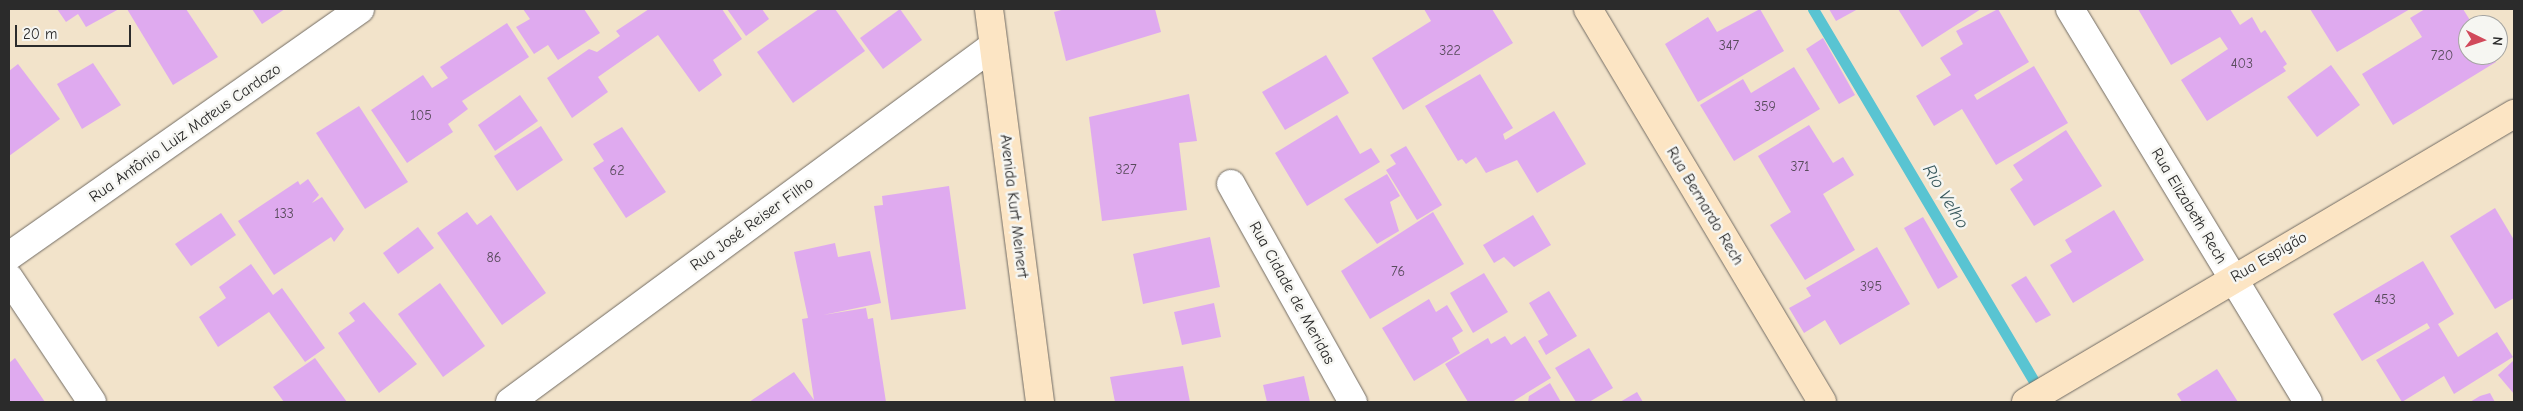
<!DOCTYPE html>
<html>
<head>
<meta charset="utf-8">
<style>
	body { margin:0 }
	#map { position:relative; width:2523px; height:411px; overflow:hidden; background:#f2e3ca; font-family:"Comic Neue",sans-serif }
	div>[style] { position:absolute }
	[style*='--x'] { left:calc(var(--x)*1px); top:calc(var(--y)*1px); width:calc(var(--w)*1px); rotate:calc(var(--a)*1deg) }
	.stream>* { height:11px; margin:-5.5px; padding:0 5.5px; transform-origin:5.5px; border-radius:5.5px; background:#59c4d2 }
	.building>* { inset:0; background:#dfaaef }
	.roads { filter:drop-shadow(0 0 1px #716b63) drop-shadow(0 0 1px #716b63) }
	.street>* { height:28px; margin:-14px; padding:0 14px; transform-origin:14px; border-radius:14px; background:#fff }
	.secondary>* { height:28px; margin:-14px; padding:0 14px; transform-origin:14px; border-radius:14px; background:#fce5c4 }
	span { translate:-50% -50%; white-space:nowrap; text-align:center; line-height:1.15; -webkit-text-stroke:5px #f6f6f2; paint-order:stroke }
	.number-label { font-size:14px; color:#584b5c }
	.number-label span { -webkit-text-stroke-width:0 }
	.street-label { font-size:16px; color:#2b2b2b }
	.water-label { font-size:18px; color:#39595d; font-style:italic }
	.frame { position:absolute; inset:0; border:10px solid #2b2b2b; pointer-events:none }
	.north { position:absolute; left:2458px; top:15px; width:50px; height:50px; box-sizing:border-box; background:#f6f6f2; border:1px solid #a5a5a2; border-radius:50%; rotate:94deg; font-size:14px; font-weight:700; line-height:20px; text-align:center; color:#2b2b2b }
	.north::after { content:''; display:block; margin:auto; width:18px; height:22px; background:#d1495b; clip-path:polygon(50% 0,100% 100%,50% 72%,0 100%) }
	.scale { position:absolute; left:15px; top:25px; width:116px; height:22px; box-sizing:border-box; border:2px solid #2b2b2b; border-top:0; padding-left:6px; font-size:15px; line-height:18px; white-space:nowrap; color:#2b2b2b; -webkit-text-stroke:4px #f6f6f2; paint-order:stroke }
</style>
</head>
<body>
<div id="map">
	<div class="stream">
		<div style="--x:1813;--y:9;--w:448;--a:59.3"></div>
	</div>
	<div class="building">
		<div style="clip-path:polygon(57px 9px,119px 9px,86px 27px,78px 14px,66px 22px)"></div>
		<div style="clip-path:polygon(127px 9px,186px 9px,218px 57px,173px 85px)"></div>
		<div style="clip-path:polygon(252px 9px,285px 9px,262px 24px)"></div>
		<div style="clip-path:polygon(523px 9px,584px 9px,600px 33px,558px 60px,548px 45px,534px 54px,516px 27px,530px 19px)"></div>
		<div style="clip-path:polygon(649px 9px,722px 9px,742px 39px,713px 60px,722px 75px,699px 92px,658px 35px,598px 77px,608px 92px,572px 118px,547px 78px,589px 49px,597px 52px,620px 36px,616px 31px)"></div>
		<div style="clip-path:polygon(727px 9px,762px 9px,769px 19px,746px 36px)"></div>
		<div style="clip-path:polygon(819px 9px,835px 9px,865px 51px,793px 103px,757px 52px)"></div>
		<div style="clip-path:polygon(900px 9px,922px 40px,883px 69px,860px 38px)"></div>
		<div style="clip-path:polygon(1065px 9px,1155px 9px,1161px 32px,1066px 61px,1054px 12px)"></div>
		<div style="clip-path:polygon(1424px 9px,1492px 9px,1513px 43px,1403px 110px,1372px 58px,1431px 21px)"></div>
		<div style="clip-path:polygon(1760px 9px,1784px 51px,1698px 102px,1665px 44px,1708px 17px,1717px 32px)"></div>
		<div style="clip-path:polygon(1829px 9px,1858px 9px,1836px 21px)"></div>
		<div style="clip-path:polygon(1898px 9px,1981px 9px,1922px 47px)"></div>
		<div style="clip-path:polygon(1998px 9px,2029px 62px,1974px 95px,1977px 100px,2034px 66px,2068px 123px,1996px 165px,1962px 109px,1934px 126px,1916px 96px,1951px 75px,1940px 58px,1963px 44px,1956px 31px)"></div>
		<div style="clip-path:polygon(2138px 9px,2230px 9px,2240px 25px,2252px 17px,2261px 33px,2265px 30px,2287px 64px,2283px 67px,2286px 71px,2207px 121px,2181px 80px,2228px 49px,2220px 37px,2171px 65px)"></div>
		<div style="clip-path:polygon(2310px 9px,2410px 9px,2337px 52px)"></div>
		<div style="clip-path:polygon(2425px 9px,2463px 9px,2473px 25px,2468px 25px,2468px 55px,2492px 55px,2496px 62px,2393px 125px,2362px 74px,2422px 37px,2410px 18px)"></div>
		<div style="clip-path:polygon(507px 23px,529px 57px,462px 101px,468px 109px,448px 124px,453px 132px,407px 163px,371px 110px,423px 75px,432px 88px,448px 78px,440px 67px)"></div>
		<div style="clip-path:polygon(1823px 38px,1855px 95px,1839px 104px,1806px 49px)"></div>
		<div style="clip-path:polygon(1326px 55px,1349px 93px,1285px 130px,1262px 92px)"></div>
		<div style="clip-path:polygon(93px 63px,121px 105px,82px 129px,57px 84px)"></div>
		<div style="clip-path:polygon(18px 64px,60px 119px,9px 156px,9px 71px)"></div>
		<div style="clip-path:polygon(2331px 65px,2360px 105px,2317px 137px,2287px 97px)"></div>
		<div style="clip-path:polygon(1794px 67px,1820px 109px,1734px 161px,1700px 105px,1743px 79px,1751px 93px)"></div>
		<div style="clip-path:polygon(1480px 74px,1513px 128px,1503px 134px,1505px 140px,1554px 111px,1586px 164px,1537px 193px,1517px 160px,1486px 173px,1476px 157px,1466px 164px,1462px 159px,1458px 161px,1425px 106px)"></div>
		<div style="clip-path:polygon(1189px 94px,1197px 141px,1179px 143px,1187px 210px,1102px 221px,1089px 117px)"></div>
		<div style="clip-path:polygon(520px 95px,538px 121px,495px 151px,478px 125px)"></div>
		<div style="clip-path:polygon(359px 106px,408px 182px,365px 209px,316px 133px)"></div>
		<div style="clip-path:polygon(1337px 115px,1360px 154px,1371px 148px,1380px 162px,1307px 206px,1275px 153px)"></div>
		<div style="clip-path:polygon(1809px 125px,1833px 163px,1843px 157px,1854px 175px,1823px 194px,1855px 250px,1805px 280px,1770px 225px,1791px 212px,1758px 156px)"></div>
		<div style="clip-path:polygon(541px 126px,563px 160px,517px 191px,494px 156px)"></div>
		<div style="clip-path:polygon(622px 127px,666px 192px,626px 218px,593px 168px,604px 161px,593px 144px)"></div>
		<div style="clip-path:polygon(2066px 130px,2102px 186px,2034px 226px,2010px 189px,2023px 180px,2013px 165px)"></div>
		<div style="clip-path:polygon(1406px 146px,1442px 205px,1417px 220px,1386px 170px,1396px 164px,1390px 155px)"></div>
		<div style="clip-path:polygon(1387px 174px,1400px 196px,1390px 202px,1399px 231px,1377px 244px,1344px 199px)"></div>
		<div style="clip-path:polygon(308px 179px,319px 195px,312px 203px,322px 197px,344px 229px,334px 242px,331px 237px,274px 275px,238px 221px,298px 181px,300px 185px)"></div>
		<div style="clip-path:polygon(949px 186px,966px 309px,891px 320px,874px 206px,883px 205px,882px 196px)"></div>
		<div style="clip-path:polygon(2495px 208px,2514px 240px,2514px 298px,2495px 309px,2450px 236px)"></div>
		<div style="clip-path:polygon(2114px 210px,2144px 260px,2073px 303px,2050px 265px,2072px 252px,2065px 240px)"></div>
		<div style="clip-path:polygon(467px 212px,477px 225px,491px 215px,546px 293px,502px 325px,437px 233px)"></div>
		<div style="clip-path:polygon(1433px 212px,1464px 264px,1370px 319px,1341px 271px)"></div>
		<div style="clip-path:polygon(221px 213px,236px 235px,191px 266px,175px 244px)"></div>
		<div style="clip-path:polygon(1533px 215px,1551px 245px,1514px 267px,1504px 257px,1494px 263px,1483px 245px)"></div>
		<div style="clip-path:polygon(1923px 217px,1958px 277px,1938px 289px,1904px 228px)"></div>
		<div style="clip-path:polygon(418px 227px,434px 248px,398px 274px,383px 253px)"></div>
		<div style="clip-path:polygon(1210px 237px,1220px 287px,1143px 304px,1133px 254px)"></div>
		<div style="clip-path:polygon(835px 243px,838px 257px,870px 251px,881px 303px,823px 315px,866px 308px,868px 319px,873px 318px,886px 402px,749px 402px,794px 372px,814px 400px,802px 319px,808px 318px,794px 252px)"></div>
		<div style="clip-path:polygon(1877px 247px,1910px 304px,1840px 345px,1825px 320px,1804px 333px,1789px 308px,1811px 296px,1806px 288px)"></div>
		<div style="clip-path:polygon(2423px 261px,2454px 314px,2438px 324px,2458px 357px,2497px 332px,2513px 357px,2454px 394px,2444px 376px,2402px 402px,2376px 360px,2430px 328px,2427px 323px,2362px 361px,2333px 314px)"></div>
		<div style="clip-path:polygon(251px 264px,273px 295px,282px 288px,325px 348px,305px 362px,269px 312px,218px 347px,199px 317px,226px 298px,219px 287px)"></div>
		<div style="clip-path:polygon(1484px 273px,1508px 312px,1473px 333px,1450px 293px)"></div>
		<div style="clip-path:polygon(2026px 276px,2051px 315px,2036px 323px,2011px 285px)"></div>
		<div style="clip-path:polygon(440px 283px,485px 346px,443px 377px,398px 314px)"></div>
		<div style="clip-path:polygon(1549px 291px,1577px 336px,1546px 355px,1538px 341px,1548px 335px,1529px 303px)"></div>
		<div style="clip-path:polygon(1429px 299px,1436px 312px,1447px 305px,1463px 331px,1452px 338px,1460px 353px,1414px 381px,1382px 328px)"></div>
		<div style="clip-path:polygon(364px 302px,417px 364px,379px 393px,338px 333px,355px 321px,349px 313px)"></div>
		<div style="clip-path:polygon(1214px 303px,1221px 337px,1182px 345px,1174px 312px)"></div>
		<div style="clip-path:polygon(1505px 336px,1511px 345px,1525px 336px,1551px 378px,1512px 402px,1468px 402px,1445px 364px,1488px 338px,1491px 344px)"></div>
		<div style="clip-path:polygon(1589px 348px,1613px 388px,1589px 402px,1576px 402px,1555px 368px)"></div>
		<div style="clip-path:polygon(15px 358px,45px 402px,9px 402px,9px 363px)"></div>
		<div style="clip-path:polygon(315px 358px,347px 402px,284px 402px,273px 387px)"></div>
		<div style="clip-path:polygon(2514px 360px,2514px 394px,2498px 375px)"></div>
		<div style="clip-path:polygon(1183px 366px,1190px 402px,1115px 402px,1110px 377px)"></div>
		<div style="clip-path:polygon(2217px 369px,2238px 402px,2182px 402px,2177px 394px)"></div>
		<div style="clip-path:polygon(1304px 376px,1310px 402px,1267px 402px,1263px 385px)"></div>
		<div style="clip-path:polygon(1550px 383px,1561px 402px,1528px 402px,1529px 396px)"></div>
		<div style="clip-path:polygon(1637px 392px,1643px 402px,1620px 402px)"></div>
		<div style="clip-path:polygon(2490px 393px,2495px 402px,2470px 402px,2480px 396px)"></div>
	</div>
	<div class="roads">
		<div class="street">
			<div style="--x:2070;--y:9;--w:459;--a:58.8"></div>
			<div style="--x:1231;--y:184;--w:250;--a:60.8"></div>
			<div style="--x:9;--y:256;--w:429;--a:-35.1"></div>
			<div style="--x:9;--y:278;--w:149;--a:56.2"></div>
			<div style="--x:510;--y:402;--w:600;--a:-36.39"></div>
		</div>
		<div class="secondary">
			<div style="--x:989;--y:9;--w:396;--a:82.6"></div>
			<div style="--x:1588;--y:9;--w:457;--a:59.2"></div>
			<div style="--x:2026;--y:402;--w:567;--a:-30.55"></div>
		</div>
	</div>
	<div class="number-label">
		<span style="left:1729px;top:46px">347</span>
		<span style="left:1450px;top:51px">322</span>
		<span style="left:2442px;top:56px">720</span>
		<span style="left:2242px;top:64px">403</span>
		<span style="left:1765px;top:107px">359</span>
		<span style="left:421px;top:116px">105</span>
		<span style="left:1800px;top:167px">371</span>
		<span style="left:1126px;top:170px">327</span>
		<span style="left:617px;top:171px">62</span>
		<span style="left:284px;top:214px">133</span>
		<span style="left:494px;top:258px">86</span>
		<span style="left:1398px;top:272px">76</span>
		<span style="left:1871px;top:287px">395</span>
		<span style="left:2385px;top:300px">453</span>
	</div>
	<div class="street-label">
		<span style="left:185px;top:133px;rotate:-35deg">Rua Antônio Luiz Mateus Cardozo</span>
		<span style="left:1014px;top:206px;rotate:83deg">Avenida Kurt Meinert</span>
		<span style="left:1705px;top:206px;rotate:59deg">Rua Bernardo Rech</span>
		<span style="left:2189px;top:206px;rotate:59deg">Rua Elizabeth Rech</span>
		<span style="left:752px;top:224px;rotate:-36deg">Rua José Reiser Filho</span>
		<span style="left:2269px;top:257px;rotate:-30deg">Rua Espigão</span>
		<span style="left:1292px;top:293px;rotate:61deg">Rua Cidade de Meridas</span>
	</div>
	<div class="water-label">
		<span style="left:1945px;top:197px;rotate:59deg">Rio Velho</span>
	</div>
	<div class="frame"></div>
	<div class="north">N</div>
	<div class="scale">20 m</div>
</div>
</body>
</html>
